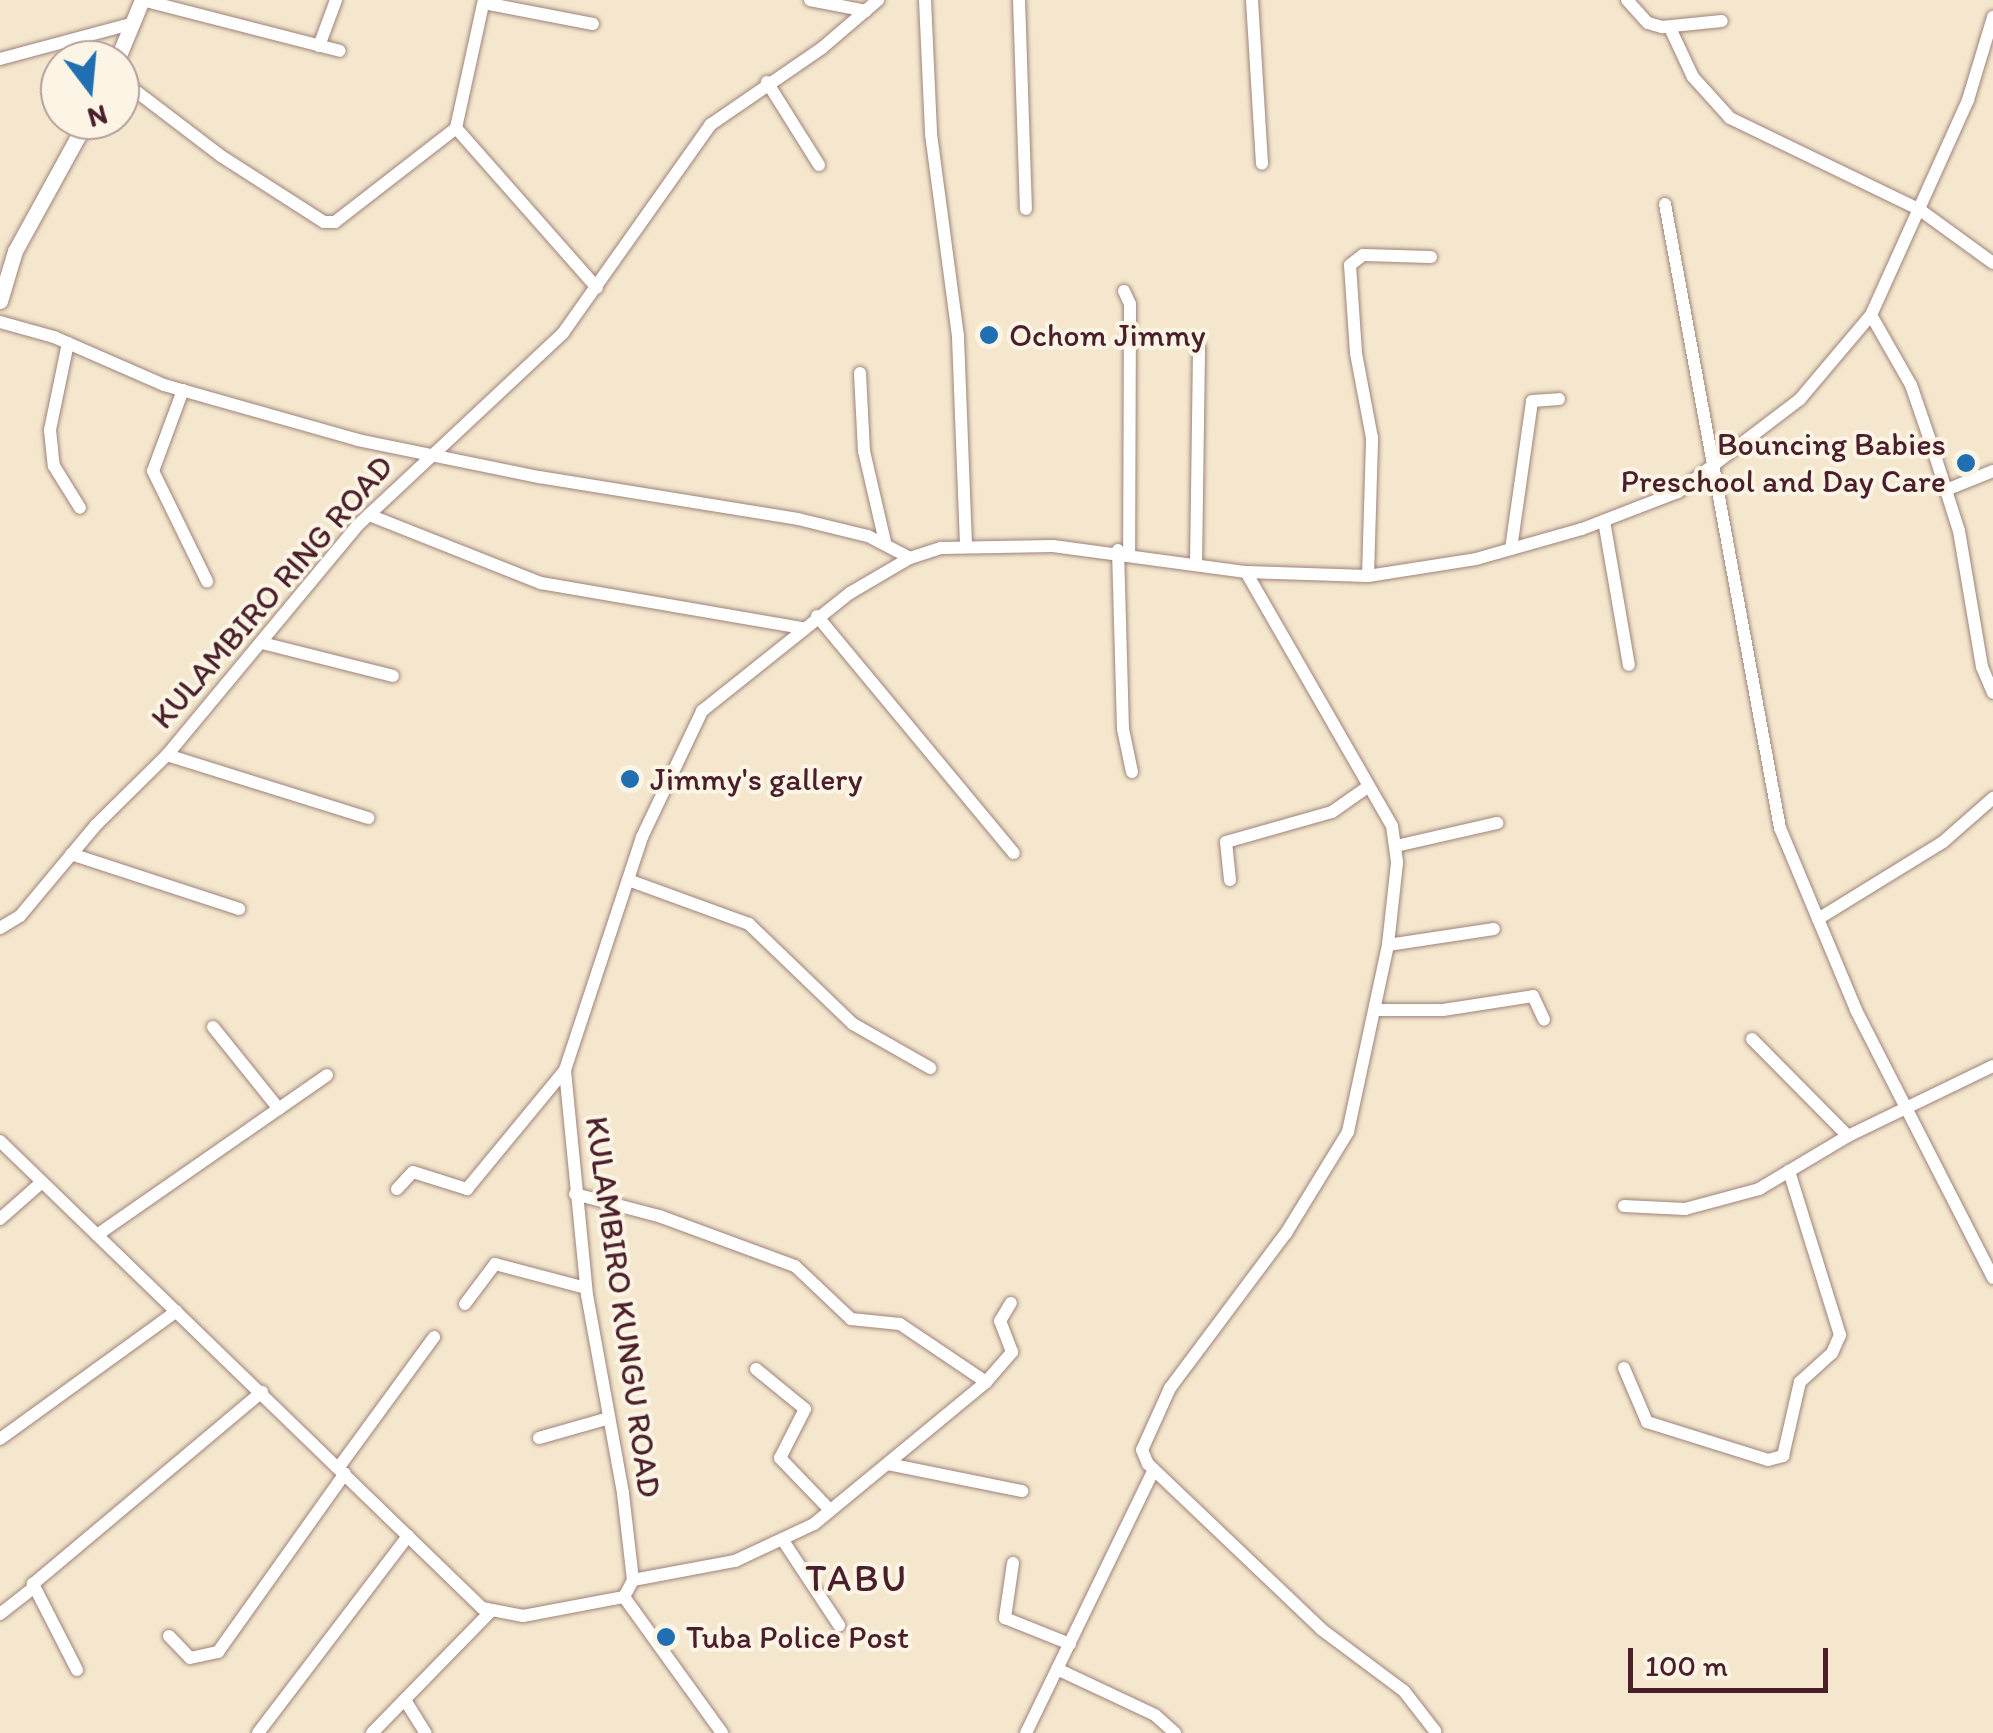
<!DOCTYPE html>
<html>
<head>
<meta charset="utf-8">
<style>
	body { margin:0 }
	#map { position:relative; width:1993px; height:1733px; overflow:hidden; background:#f4e7cd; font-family:Itim,sans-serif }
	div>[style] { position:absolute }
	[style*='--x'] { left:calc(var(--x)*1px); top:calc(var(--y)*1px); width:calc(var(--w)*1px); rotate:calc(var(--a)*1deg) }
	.roads { filter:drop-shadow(0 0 2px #9f837c) drop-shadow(0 0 2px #9f837c) }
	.minor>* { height:12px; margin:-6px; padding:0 6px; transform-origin:6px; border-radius:6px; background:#fff }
	.tertiary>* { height:15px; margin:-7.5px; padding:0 7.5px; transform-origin:7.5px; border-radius:7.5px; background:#fff }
	.dots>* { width:28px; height:28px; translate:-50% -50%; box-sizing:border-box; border:5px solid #fcf5e5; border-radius:50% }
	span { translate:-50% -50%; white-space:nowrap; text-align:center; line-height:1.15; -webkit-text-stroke:8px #fcf5e5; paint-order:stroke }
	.poi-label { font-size:32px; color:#4a1f2b }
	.left { translate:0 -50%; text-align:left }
	.right { translate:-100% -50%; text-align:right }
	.street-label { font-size:32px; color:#4a1f2b }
	.quarter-label { font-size:38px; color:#4a1f2b; letter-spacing:2.5px }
	.north { position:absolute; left:40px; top:40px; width:100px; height:100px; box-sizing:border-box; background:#fcf5e5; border:2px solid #b59f9b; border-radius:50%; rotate:164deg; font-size:28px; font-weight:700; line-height:40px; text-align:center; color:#4a1f2b }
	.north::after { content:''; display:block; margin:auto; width:35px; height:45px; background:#1f6fb2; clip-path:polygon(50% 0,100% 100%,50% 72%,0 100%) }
	.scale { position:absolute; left:1628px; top:1648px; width:200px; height:45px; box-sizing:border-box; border:5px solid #4a1f2b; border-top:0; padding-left:12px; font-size:30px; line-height:35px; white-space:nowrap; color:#4a1f2b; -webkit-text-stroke:8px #fcf5e5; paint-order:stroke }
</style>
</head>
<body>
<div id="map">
	<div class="roads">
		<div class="minor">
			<div style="--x:142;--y:0;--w:204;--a:14.4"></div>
			<div style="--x:810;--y:0;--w:57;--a:11.1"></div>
			<div style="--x:925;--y:0;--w:134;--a:87.4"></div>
			<div style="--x:931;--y:134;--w:205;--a:82.4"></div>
			<div style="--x:958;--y:337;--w:209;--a:87.8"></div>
			<div style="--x:1019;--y:0;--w:209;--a:88.1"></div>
			<div style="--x:1252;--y:0;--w:164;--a:86.5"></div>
			<div style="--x:1627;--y:0;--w:31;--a:48"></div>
			<div style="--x:1648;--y:23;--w:15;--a:16"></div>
			<div style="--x:1662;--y:27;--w:60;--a:-5.7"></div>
			<div style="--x:484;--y:3;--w:111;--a:10.9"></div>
			<div style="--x:1670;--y:28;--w:54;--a:64.9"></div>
			<div style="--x:1693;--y:77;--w:55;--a:47.9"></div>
			<div style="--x:1730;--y:118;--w:211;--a:25.8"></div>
			<div style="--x:1920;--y:210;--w:90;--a:36"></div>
			<div style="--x:319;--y:46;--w:49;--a:-69.7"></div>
			<div style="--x:0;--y:59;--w:139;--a:-15"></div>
			<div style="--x:120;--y:79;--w:127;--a:37.3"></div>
			<div style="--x:221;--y:156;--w:122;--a:32.7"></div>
			<div style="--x:324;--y:222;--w:11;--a:0"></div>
			<div style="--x:335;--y:222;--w:153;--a:-37.8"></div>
			<div style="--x:456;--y:128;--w:131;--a:-77.7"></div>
			<div style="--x:767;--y:82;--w:98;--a:57.9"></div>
			<div style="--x:456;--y:128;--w:213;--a:48.6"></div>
			<div style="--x:1665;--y:204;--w:635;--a:79.56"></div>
			<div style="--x:1780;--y:828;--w:197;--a:67.3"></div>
			<div style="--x:1856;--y:1010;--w:301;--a:62.9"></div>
			<div style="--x:1124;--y:291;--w:14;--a:65"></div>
			<div style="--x:1130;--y:304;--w:248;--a:90.2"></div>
			<div style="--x:1871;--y:315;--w:81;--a:60.3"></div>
			<div style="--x:1911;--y:385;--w:65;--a:71"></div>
			<div style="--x:1932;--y:446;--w:89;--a:72.4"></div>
			<div style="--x:1959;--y:531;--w:138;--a:80.4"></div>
			<div style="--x:1982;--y:667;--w:28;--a:67"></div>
			<div style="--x:0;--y:322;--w:56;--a:15.5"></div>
			<div style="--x:54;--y:337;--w:120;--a:23.6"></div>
			<div style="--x:164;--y:385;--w:202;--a:15.8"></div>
			<div style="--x:358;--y:440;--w:185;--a:11.6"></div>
			<div style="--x:539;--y:477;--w:262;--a:9.2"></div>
			<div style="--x:798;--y:519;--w:72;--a:13.7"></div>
			<div style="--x:868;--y:536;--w:47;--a:27.6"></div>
			<div style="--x:68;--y:343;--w:89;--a:101.7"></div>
			<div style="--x:50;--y:430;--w:36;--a:84"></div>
			<div style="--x:54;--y:466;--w:49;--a:58.2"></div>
			<div style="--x:860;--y:373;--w:78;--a:87.1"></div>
			<div style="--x:864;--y:451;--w:93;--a:77"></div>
			<div style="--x:183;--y:390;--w:86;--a:110.3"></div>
			<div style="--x:153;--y:471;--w:123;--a:63.9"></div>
			<div style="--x:1946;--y:490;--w:51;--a:-22"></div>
			<div style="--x:369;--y:515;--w:185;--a:21.6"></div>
			<div style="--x:541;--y:583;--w:264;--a:9.8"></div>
			<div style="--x:1604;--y:521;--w:146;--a:80.2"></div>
			<div style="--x:1511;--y:549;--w:149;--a:-81.9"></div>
			<div style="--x:1532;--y:401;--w:27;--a:-4"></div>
			<div style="--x:1118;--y:550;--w:179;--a:88.4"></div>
			<div style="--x:1123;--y:729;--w:44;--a:78.2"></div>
			<div style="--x:1196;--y:565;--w:218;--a:-89.2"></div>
			<div style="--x:1246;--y:572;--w:293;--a:60.1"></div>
			<div style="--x:1392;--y:826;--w:37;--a:82"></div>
			<div style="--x:1397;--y:863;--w:82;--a:96.3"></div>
			<div style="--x:1388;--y:945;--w:191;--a:102.1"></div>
			<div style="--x:1348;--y:1132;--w:119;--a:121.5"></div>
			<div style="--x:1286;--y:1233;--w:194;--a:126.8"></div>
			<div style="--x:1170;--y:1388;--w:68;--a:114.3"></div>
			<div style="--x:1142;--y:1450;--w:15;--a:67"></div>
			<div style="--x:1148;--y:1464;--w:239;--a:43.6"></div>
			<div style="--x:1321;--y:1629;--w:104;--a:36.8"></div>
			<div style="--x:1404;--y:1691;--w:51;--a:52.2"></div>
			<div style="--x:1368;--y:576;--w:138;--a:-88.3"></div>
			<div style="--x:1372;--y:438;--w:86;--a:-100.7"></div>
			<div style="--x:1356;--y:353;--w:88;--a:-93.9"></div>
			<div style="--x:1350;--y:265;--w:16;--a:-38"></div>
			<div style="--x:1363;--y:255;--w:68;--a:1.7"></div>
			<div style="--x:817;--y:616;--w:308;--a:50.3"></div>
			<div style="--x:262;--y:643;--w:135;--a:14.1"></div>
			<div style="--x:167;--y:755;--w:211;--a:17.4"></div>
			<div style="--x:1396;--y:846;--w:104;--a:-12.8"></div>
			<div style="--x:71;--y:854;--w:177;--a:18.1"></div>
			<div style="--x:628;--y:880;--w:129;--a:20"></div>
			<div style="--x:749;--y:924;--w:144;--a:43.9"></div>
			<div style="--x:853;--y:1024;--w:89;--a:29.7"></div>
			<div style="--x:1230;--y:880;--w:38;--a:-96"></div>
			<div style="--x:1226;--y:842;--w:110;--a:-15.8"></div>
			<div style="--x:1332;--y:812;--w:45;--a:-35.1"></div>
			<div style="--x:1818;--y:919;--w:147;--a:-31.6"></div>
			<div style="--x:1943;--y:842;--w:67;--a:-41.3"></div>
			<div style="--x:0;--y:928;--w:23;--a:-31"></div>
			<div style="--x:20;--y:916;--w:119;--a:-50.1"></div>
			<div style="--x:96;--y:825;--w:100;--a:-44.6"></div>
			<div style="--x:167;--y:755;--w:299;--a:-50.3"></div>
			<div style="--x:358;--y:525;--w:281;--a:-43.1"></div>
			<div style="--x:563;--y:333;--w:255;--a:-54.7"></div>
			<div style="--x:710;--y:125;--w:136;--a:-34.5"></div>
			<div style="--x:822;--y:48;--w:74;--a:-40.6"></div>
			<div style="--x:1388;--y:945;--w:107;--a:-8.6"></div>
			<div style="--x:1375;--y:1010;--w:68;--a:0"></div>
			<div style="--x:1443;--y:1010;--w:91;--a:-8.8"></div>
			<div style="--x:1533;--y:996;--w:26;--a:65"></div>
			<div style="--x:213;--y:1027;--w:105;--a:51.2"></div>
			<div style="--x:1752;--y:1039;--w:136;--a:45.3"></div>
			<div style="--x:0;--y:1141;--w:671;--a:44.09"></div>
			<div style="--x:482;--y:1608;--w:42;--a:11"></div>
			<div style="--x:523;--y:1616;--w:103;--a:-10.7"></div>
			<div style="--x:397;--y:1189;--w:23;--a:-47"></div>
			<div style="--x:413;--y:1172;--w:57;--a:17.5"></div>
			<div style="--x:467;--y:1189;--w:154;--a:-50.5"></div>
			<div style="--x:575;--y:1194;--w:87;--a:14.7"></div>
			<div style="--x:659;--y:1216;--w:145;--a:20.2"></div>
			<div style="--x:795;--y:1266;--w:77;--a:43.4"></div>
			<div style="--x:851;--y:1319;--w:49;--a:5.8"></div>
			<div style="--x:900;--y:1324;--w:104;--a:34"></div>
			<div style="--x:1624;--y:1206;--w:61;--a:2.8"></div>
			<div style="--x:1685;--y:1209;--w:77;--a:-15.1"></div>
			<div style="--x:1759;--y:1189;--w:104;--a:-30.8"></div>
			<div style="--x:1848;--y:1136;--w:161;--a:-25.8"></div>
			<div style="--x:0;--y:1219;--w:56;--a:-41.4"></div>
			<div style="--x:97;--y:1235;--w:280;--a:-34.8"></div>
			<div style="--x:465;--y:1304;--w:50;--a:-53.1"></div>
			<div style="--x:495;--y:1264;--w:94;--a:14.8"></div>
			<div style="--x:1624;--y:1368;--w:59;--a:66.9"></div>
			<div style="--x:1647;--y:1422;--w:127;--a:17.4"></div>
			<div style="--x:1768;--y:1460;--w:16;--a:-15"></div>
			<div style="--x:1783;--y:1456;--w:76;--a:-77.1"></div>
			<div style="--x:1800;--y:1382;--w:43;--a:-42.2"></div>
			<div style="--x:1832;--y:1353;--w:20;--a:-66"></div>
			<div style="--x:1840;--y:1335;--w:172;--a:-107.3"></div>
			<div style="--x:756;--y:1369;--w:63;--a:39.2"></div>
			<div style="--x:805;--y:1409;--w:55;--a:117"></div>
			<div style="--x:780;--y:1458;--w:72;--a:46.1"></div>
			<div style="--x:539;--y:1438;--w:73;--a:-15.9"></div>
			<div style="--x:0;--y:1439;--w:218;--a:-35.9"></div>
			<div style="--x:888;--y:1464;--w:137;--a:11.4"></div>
			<div style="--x:339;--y:1467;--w:161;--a:-53.8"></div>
			<div style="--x:784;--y:1542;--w:100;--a:56.5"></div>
			<div style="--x:1013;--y:1563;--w:56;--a:98.3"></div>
			<div style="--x:1005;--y:1618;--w:70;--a:21.8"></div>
			<div style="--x:633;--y:1580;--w:104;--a:-10.6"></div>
			<div style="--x:735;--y:1561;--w:87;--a:-25.1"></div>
			<div style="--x:814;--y:1524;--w:223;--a:-39.5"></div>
			<div style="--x:986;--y:1382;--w:40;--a:-49"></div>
			<div style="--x:1012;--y:1352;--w:33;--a:-111"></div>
			<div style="--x:1000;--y:1321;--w:21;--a:-59"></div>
			<div style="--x:624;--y:1597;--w:19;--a:-62"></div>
			<div style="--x:633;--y:1580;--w:88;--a:-96.6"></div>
			<div style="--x:623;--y:1493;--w:201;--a:-100.3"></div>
			<div style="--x:587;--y:1295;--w:226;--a:-95.6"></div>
			<div style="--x:565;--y:1070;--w:245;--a:-71.7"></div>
			<div style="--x:642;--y:837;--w:140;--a:-64.5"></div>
			<div style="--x:702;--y:711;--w:189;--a:-38.6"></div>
			<div style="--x:850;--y:593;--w:69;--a:-30.3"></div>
			<div style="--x:910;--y:558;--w:33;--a:-18"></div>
			<div style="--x:941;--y:548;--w:112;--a:-1"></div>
			<div style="--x:1053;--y:546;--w:195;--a:7.7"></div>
			<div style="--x:1246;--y:572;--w:122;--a:1.9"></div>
			<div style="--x:1368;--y:576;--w:109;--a:-8.9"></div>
			<div style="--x:1476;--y:559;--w:110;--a:-15.8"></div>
			<div style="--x:1582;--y:529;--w:103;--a:-21.1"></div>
			<div style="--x:1678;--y:492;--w:153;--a:-37.3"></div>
			<div style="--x:1800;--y:399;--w:110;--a:-49.8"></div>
			<div style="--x:1871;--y:315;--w:236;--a:-65.7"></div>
			<div style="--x:1968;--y:100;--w:87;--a:-73.2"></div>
			<div style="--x:624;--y:1597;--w:168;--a:54.2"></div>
			<div style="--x:0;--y:1614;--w:41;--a:-38"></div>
			<div style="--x:169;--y:1636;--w:30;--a:46"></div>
			<div style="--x:190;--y:1658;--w:29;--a:-12"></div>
			<div style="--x:218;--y:1652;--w:219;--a:-54.6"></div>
			<div style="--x:1057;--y:1669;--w:108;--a:25.1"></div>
			<div style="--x:1155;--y:1715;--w:27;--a:42"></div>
			<div style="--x:77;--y:1670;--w:97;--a:-117.1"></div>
			<div style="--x:33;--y:1584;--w:299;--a:-40"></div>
			<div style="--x:405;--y:1700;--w:39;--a:58"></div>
			<div style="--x:258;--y:1733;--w:248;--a:-52.7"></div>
			<div style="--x:372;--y:1733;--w:170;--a:-45.7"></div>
			<div style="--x:1026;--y:1733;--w:293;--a:-64.1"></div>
		</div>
		<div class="tertiary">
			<div style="--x:117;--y:60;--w:65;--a:-67.4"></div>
			<div style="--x:0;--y:301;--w:52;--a:-73.3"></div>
			<div style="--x:15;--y:251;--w:149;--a:-61.2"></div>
		</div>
	</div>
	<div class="dots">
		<div style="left:989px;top:335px;background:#1f6fb2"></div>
		<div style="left:1966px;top:463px;background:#1f6fb2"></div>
		<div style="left:630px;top:779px;background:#1f6fb2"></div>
		<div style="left:666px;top:1637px;background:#1f6fb2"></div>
	</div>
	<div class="poi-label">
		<span class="left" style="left:1009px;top:335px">Ochom Jimmy</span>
		<span class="right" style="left:1946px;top:463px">Bouncing Babies<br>Preschool and Day Care</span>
		<span class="left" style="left:650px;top:779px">Jimmy's gallery</span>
		<span class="left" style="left:686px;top:1637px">Tuba Police Post</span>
	</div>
	<div class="street-label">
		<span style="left:272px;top:592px;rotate:-49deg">KULAMBIRO RING ROAD</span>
		<span style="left:623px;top:1307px;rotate:82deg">KULAMBIRO KUNGU ROAD</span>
	</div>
	<div class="quarter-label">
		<span style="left:857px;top:1579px">TABU</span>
	</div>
	<div class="north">N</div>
	<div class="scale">100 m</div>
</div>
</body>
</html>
